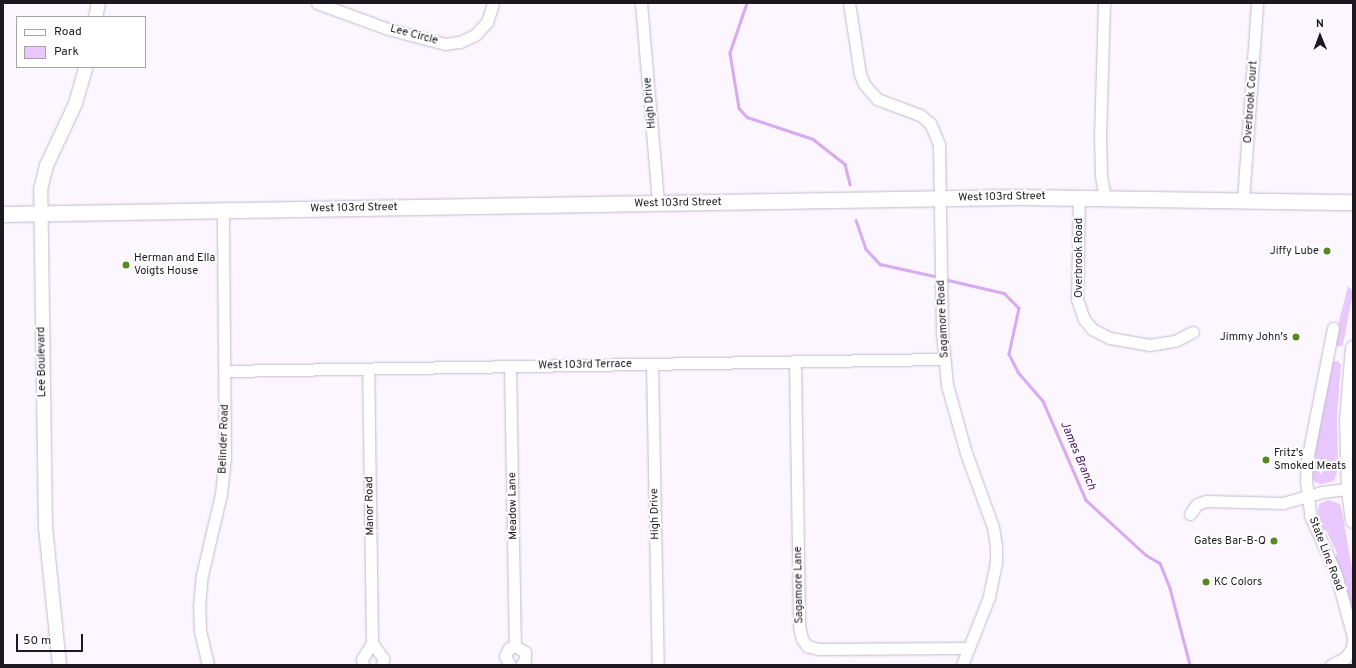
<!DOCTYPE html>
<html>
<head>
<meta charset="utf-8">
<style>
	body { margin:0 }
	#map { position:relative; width:1356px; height:668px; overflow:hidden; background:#fbf6ff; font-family:Overpass,sans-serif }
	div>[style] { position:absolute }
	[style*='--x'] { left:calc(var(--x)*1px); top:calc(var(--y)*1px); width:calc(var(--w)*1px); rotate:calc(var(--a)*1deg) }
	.green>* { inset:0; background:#e9c7ff }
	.stream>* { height:2.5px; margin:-1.25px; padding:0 1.25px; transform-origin:1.25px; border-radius:1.25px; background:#d7aaf2 }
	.roads { filter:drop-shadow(0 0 1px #c5b9cd) drop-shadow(0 0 1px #c5b9cd) }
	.minor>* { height:11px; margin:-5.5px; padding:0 5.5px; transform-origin:5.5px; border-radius:5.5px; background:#fff }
	.tertiary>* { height:13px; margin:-6.5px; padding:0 6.5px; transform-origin:6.5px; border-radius:6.5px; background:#fff }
	.secondary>* { height:15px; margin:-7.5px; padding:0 7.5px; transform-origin:7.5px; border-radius:7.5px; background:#fff }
	.dots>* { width:11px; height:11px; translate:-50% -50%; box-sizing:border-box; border:2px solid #fff; border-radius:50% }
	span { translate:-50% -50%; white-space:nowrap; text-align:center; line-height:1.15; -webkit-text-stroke:4px #fff; paint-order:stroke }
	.street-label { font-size:11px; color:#1d1820 }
	.poi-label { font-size:11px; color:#1d1820 }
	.right { translate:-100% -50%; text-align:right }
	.left { translate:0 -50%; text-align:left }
	.water-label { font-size:12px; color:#4b1066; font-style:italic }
	.frame { position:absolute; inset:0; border:4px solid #1d1820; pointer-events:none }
	.legend { position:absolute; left:16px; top:16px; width:130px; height:52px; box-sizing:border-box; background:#fff; border:1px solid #a5a3a6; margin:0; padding:5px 7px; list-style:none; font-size:12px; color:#1d1820 }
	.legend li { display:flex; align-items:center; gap:8px; height:20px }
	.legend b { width:20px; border:1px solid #a5a3a6 }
	.north { position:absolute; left:1300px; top:16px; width:40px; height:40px; -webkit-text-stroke:3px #fff; paint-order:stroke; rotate:359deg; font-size:11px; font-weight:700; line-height:16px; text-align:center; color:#1d1820 }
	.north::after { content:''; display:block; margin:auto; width:14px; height:18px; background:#1d1820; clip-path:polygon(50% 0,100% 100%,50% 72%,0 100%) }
	.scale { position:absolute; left:16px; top:634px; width:67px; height:18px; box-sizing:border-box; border:2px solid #1d1820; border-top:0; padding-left:5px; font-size:12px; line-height:14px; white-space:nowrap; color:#1d1820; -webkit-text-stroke:3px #fff; paint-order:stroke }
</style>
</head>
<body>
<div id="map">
	<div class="green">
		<div style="clip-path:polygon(1348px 286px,1353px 292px,1343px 345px,1338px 347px,1335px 344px,1336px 333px)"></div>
		<div style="clip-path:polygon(1331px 361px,1338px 361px,1341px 365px,1337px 415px,1338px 469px,1334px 481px,1321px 484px,1315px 482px,1311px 475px)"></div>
		<div style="clip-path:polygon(1328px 500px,1340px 504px,1342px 512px,1353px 574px,1353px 615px,1342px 573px,1335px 558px,1337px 553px,1326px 530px,1322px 527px,1318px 512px,1319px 504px)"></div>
	</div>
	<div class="stream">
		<div style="--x:747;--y:3;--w:53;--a:108.8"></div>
		<div style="--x:730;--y:53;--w:56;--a:80.7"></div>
		<div style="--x:739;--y:108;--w:12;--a:48"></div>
		<div style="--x:747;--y:117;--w:70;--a:18.4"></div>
		<div style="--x:813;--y:139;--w:41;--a:38"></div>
		<div style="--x:845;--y:164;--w:21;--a:76"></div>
		<div style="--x:856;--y:220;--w:31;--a:71"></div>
		<div style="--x:866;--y:249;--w:21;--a:47"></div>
		<div style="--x:880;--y:264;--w:55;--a:12.5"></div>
		<div style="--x:948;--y:280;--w:57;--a:13.1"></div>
		<div style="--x:1004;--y:293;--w:21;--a:45"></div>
		<div style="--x:1019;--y:308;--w:47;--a:102.3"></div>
		<div style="--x:1009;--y:354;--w:20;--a:63"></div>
		<div style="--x:1018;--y:372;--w:38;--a:49"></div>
		<div style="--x:1043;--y:401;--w:108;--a:66.5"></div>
		<div style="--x:1086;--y:500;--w:81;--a:42.5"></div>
		<div style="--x:1146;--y:555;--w:16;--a:30"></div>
		<div style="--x:1160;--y:563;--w:27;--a:68"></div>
		<div style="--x:1170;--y:588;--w:80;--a:75.4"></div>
	</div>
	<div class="roads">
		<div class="minor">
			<div style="--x:317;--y:3;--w:76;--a:20.1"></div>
			<div style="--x:388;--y:29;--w:59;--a:14.7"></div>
			<div style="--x:445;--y:44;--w:15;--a:-8"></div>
			<div style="--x:460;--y:42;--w:17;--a:-25"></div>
			<div style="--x:475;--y:35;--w:18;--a:-47"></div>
			<div style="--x:487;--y:22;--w:20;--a:-72"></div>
			<div style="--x:641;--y:3;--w:201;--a:85.1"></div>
			<div style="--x:849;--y:3;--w:72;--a:81.2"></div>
			<div style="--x:860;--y:74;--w:11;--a:68"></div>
			<div style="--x:864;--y:84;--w:20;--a:49"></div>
			<div style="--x:877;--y:99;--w:46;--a:20.4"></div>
			<div style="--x:920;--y:115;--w:13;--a:39"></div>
			<div style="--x:930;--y:123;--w:23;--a:67"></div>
			<div style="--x:939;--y:144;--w:188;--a:89.1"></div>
			<div style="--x:942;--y:332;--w:53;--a:84.6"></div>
			<div style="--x:947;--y:385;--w:71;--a:74.4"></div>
			<div style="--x:966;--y:453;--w:79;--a:70"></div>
			<div style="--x:993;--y:527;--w:20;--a:81"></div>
			<div style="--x:996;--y:547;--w:16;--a:90"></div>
			<div style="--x:996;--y:563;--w:35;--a:102"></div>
			<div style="--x:989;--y:597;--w:73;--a:111.7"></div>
			<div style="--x:1104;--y:3;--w:132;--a:91.7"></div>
			<div style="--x:1100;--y:135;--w:41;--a:88.6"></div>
			<div style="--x:1101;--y:176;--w:22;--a:80"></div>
			<div style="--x:1079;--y:197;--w:102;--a:91.1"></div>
			<div style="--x:1077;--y:299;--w:21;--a:71"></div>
			<div style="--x:1084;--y:319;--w:13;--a:51"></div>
			<div style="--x:1092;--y:329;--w:20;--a:27"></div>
			<div style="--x:1110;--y:338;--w:40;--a:10"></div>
			<div style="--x:1149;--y:345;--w:26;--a:-9"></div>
			<div style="--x:1175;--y:341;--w:20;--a:-27"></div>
			<div style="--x:1243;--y:200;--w:197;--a:-85.9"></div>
			<div style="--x:1333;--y:328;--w:136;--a:101.1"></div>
			<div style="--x:1307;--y:461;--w:19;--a:93"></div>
			<div style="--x:1306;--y:480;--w:35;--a:83"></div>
			<div style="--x:1310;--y:515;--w:64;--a:66.2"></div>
			<div style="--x:1336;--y:574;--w:65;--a:74.9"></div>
			<div style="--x:795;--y:361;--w:265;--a:89.1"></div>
			<div style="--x:799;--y:626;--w:13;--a:77"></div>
			<div style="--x:802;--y:639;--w:9;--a:54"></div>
			<div style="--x:807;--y:646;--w:11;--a:15"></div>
			<div style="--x:818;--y:649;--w:150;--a:-0.4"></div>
			<div style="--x:652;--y:364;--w:301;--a:88.9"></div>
			<div style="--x:510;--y:366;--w:280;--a:89"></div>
			<div style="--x:225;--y:371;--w:719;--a:-0.96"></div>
			<div style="--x:1190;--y:514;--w:12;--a:-55"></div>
			<div style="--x:1197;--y:504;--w:9;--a:-18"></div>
			<div style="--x:1206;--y:501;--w:77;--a:1.5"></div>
			<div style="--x:1283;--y:503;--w:41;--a:-15.8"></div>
			<div style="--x:1322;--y:492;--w:31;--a:-7"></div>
			<div style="--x:372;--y:643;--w:19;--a:54"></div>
			<div style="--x:383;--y:658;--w:7;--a:98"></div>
			<div style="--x:208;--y:665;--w:36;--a:-103"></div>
			<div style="--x:200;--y:630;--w:23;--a:-92"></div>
			<div style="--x:199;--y:607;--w:32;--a:-85"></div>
			<div style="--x:202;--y:575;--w:83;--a:-76.8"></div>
			<div style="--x:221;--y:494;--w:37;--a:-84"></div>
			<div style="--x:225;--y:457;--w:247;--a:-90.5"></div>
			<div style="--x:363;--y:665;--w:6;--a:-99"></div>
			<div style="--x:362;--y:659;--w:19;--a:-58"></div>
			<div style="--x:372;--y:643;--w:274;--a:-90.8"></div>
			<div style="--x:510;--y:665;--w:10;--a:-119"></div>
			<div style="--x:505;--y:656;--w:9;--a:-63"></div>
			<div style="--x:509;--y:648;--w:6;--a:-18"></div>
			<div style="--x:515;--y:646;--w:12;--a:31"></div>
			<div style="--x:525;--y:652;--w:8;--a:90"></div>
			<div style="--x:525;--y:660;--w:6;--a:129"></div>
			<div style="--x:1331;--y:665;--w:16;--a:-27"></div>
			<div style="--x:1345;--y:658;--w:12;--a:-55"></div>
			<div style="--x:1352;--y:648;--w:8;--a:-83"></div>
		</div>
		<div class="tertiary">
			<div style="--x:95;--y:17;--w:14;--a:-78"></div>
			<div style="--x:59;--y:665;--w:138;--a:-95.8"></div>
			<div style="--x:45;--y:528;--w:339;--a:-90.8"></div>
			<div style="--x:40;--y:189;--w:25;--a:-76"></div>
			<div style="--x:46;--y:165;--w:68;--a:-64.9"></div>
			<div style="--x:75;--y:103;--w:37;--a:-74"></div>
		</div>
		<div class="secondary">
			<div style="--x:3;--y:214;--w:1019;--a:-0.96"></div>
			<div style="--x:1022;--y:197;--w:331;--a:0.9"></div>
			<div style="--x:1353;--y:348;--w:71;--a:94.8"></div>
			<div style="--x:1347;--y:419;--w:70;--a:88.4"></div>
			<div style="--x:1349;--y:489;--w:31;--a:83"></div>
		</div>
	</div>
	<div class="dots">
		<div style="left:1327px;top:251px;background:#578920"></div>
		<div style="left:126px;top:265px;background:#578920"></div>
		<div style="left:1296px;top:337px;background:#578920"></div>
		<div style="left:1266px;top:460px;background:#578920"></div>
		<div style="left:1274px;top:541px;background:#578920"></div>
		<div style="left:1206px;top:582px;background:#578920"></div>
	</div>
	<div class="street-label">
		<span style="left:414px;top:35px;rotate:15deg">Lee Circle</span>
		<span style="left:1251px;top:102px;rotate:-86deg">Overbrook Court</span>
		<span style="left:650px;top:103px;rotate:-95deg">High Drive</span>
		<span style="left:1002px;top:197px;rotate:-1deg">West 103rd Street</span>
		<span style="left:678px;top:203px;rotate:-1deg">West 103rd Street</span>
		<span style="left:354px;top:208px;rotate:-1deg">West 103rd Street</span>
		<span style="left:1079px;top:258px;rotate:-90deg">Overbrook Road</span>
		<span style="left:943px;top:319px;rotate:-93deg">Sagamore Road</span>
		<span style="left:42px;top:362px;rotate:-91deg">Lee Boulevard</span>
		<span style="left:585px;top:365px;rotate:-1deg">West 103rd Terrace</span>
		<span style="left:224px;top:439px;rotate:-88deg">Belinder Road</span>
		<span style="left:370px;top:506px;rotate:-91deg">Manor Road</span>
		<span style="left:513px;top:506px;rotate:-91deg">Meadow Lane</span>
		<span style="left:655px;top:514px;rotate:-91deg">High Drive</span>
		<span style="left:1326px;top:554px;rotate:69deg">State Line Road</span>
		<span style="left:799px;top:585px;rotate:-91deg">Sagamore Lane</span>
	</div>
	<div class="poi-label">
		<span class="right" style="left:1319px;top:251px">Jiffy Lube</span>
		<span class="left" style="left:134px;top:265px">Herman and Ella<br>Voigts House</span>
		<span class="right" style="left:1288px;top:337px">Jimmy John's</span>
		<span class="left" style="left:1274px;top:460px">Fritz's<br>Smoked Meats</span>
		<span class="right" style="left:1266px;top:541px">Gates Bar-B-Q</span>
		<span class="left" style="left:1214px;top:582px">KC Colors</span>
	</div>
	<div class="water-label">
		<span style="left:1077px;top:456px;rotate:67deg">James Branch</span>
	</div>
	<div class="frame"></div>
	<ul class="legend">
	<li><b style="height:5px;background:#fff"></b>Road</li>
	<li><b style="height:11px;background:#e9c7ff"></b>Park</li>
	</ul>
	<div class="north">N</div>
	<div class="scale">50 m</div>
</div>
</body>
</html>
